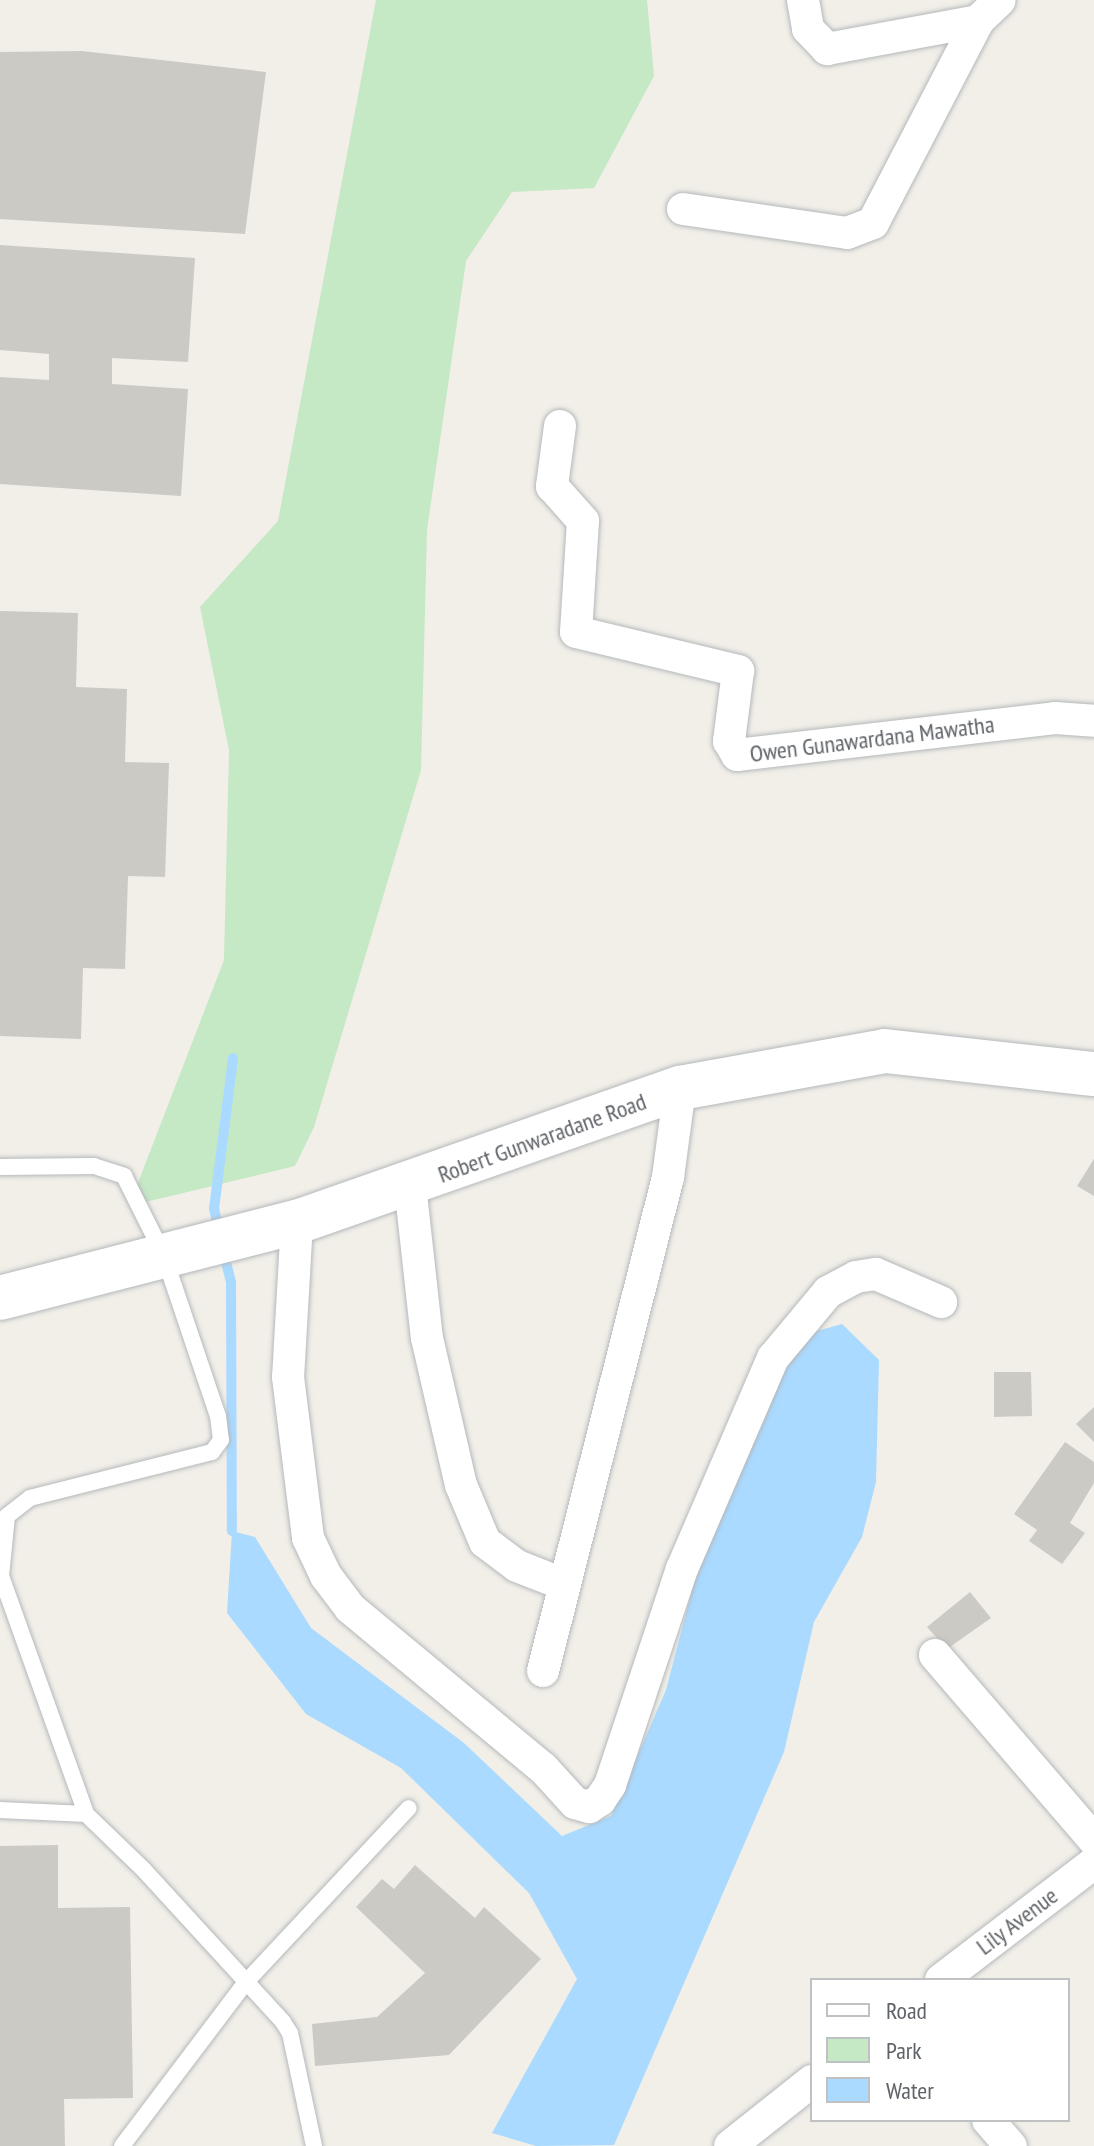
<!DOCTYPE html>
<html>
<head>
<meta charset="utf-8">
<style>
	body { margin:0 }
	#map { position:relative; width:1094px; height:2146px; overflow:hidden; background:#f1efe8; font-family:"PT Sans Narrow",sans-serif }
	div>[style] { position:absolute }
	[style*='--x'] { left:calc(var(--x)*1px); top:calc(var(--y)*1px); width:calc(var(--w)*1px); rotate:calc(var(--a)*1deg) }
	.green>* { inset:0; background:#c5e8c5 }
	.water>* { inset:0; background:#aadaff }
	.stream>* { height:10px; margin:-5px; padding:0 5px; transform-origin:5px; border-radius:5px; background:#aadaff }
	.building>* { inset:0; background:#cccac5 }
	.roads { filter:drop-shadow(0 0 2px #b5b8bc) drop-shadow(0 0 2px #b5b8bc) }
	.lane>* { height:16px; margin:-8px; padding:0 8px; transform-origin:8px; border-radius:8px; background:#fff }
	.street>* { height:32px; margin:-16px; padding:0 16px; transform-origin:16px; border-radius:16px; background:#fff }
	.secondary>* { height:44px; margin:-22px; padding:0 22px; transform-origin:22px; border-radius:22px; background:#fff }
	span { translate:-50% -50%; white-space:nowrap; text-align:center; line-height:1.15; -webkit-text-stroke:6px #fff; paint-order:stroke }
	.street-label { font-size:24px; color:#5f6368 }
	.legend { position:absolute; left:810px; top:1978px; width:260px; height:144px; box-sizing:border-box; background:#fff; border:2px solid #bfc1c3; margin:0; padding:10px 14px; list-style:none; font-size:24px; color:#5f6368 }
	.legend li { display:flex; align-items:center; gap:16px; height:40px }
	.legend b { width:40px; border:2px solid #bfc1c3 }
</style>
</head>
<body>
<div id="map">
	<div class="green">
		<div style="clip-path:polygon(376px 0,647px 0,654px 76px,594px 188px,512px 192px,466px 261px,427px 530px,421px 770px,314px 1127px,295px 1166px,129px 1206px,224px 960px,229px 750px,200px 607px,278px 521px)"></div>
	</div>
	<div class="water">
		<div style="clip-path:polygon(842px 1324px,879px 1360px,876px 1482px,862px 1537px,814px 1622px,784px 1752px,614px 2145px,536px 2146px,492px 2133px,577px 1979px,529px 1893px,401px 1768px,306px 1714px,227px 1613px,232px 1531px,255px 1537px,311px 1628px,464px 1743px,562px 1836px,611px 1816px,666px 1690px,732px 1437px,806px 1334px)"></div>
	</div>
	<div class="stream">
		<div style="--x:219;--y:1230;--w:22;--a:-103"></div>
		<div style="--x:214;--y:1209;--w:152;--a:-82.8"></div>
		<div style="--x:223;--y:1250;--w:34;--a:76"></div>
		<div style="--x:231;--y:1283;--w:248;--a:89.8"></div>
	</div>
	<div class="building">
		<div style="clip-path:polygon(82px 51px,266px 72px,245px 234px,0 219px,0 52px)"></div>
		<div style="clip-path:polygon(0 245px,195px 258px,188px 362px,112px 358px,112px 384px,188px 389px,181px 496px,0 484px,0 377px,49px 380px,49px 354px,0 350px)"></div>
		<div style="clip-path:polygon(0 611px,78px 613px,76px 687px,127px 689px,125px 762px,169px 763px,165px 877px,128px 876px,125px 969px,83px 968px,81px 1039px,0 1036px)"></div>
		<div style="clip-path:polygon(1094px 1159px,1094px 1196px,1077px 1186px)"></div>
		<div style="clip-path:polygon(994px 1372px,1031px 1372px,1032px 1416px,994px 1417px)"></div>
		<div style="clip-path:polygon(1094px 1407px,1094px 1442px,1076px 1424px)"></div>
		<div style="clip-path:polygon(1065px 1442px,1094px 1462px,1094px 1483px,1070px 1523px,1085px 1533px,1062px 1564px,1029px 1541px,1037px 1530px,1014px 1514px)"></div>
		<div style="clip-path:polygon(970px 1592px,991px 1618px,947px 1649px,927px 1627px)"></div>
		<div style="clip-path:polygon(58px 1845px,58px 1908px,130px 1907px,133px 2098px,64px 2099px,65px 2146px,0 2146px,0 1846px)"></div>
		<div style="clip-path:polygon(415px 1865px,475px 1918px,484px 1907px,541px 1959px,449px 2055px,315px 2066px,312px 2024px,377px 2017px,425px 1973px,356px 1907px,382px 1879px,394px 1889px)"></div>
	</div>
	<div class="roads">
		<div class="lane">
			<div style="--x:0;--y:1167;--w:94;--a:-0.6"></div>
			<div style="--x:94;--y:1166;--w:32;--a:18"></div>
			<div style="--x:124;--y:1176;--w:89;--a:63.4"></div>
			<div style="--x:164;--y:1256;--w:169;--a:71.4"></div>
			<div style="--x:218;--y:1416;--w:24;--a:83"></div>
			<div style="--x:221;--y:1440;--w:15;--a:127"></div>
			<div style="--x:212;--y:1452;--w:188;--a:165.8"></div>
			<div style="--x:30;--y:1498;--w:29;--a:142"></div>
			<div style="--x:7;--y:1516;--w:60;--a:95.7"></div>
			<div style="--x:1;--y:1576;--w:253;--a:70.3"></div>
			<div style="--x:86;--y:1814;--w:79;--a:44"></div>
			<div style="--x:143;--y:1869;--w:207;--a:47.5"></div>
			<div style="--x:283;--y:2022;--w:13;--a:58"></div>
			<div style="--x:290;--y:2033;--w:116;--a:78"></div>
			<div style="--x:0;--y:1810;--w:86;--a:2.7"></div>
			<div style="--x:122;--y:2146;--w:206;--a:-52.9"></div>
			<div style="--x:246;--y:1982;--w:238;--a:-46.9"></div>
		</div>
		<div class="street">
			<div style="--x:803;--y:0;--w:29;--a:80"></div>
			<div style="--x:808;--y:29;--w:28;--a:46"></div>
			<div style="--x:827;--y:49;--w:154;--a:-10.5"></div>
			<div style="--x:683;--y:209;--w:166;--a:8.3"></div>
			<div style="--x:847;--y:233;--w:28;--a:-21"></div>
			<div style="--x:873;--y:223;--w:228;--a:-62.5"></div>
			<div style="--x:978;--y:21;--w:30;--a:-44"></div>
			<div style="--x:560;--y:426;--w:61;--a:97.6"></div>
			<div style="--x:552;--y:486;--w:47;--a:48.5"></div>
			<div style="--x:583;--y:521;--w:111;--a:93.6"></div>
			<div style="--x:576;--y:632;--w:167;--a:13.5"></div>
			<div style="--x:738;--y:671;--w:71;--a:97.3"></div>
			<div style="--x:729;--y:741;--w:16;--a:60"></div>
			<div style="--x:737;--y:755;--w:320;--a:-6.6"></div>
			<div style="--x:1055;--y:718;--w:39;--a:4"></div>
			<div style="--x:410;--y:1185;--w:154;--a:83.7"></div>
			<div style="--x:427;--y:1338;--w:151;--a:77"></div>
			<div style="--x:461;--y:1485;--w:62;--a:67.2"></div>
			<div style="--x:485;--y:1542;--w:40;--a:37"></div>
			<div style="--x:517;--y:1566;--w:49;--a:21.4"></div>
			<div style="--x:297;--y:1222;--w:155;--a:93.3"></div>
			<div style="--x:288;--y:1377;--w:162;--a:82.9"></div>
			<div style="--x:308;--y:1538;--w:42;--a:64.7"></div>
			<div style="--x:326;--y:1576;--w:40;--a:53"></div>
			<div style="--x:350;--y:1608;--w:251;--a:39.7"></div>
			<div style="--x:543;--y:1768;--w:47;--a:47.6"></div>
			<div style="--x:575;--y:1803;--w:15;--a:16"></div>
			<div style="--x:589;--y:1807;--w:13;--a:-32"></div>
			<div style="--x:600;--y:1800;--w:18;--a:-56"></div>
			<div style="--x:610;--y:1785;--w:228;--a:-71.6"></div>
			<div style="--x:682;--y:1569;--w:230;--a:-66.7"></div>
			<div style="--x:773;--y:1358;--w:86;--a:-50.2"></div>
			<div style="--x:828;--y:1292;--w:32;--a:-28"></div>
			<div style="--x:856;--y:1277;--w:20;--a:-9"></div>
			<div style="--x:876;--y:1274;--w:71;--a:23.3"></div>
			<div style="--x:935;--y:1655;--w:244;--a:49.3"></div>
			<div style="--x:543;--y:1671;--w:510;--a:-75.8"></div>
			<div style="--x:668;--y:1177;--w:90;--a:-82.3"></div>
			<div style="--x:941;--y:1980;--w:193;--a:-37.4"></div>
			<div style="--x:988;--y:2120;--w:35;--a:49"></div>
			<div style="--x:730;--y:2146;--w:105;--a:-38.4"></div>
		</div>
		<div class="secondary">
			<div style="--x:0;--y:1298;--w:307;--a:-14.4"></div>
			<div style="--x:297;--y:1222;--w:406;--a:-19.3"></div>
			<div style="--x:680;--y:1088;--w:208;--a:-10.2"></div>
			<div style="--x:885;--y:1051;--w:210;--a:6.3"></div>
		</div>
	</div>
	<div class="street-label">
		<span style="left:872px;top:739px;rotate:-7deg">Owen Gunawardana Mawatha</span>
		<span style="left:542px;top:1138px;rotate:-20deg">Robert Gunwaradane Road</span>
		<span style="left:1017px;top:1921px;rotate:-37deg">Lily Avenue</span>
	</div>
	<ul class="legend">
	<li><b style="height:10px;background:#fff"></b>Road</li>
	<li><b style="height:22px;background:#c5e8c5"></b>Park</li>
	<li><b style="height:22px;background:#aadaff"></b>Water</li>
	</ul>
</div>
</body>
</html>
